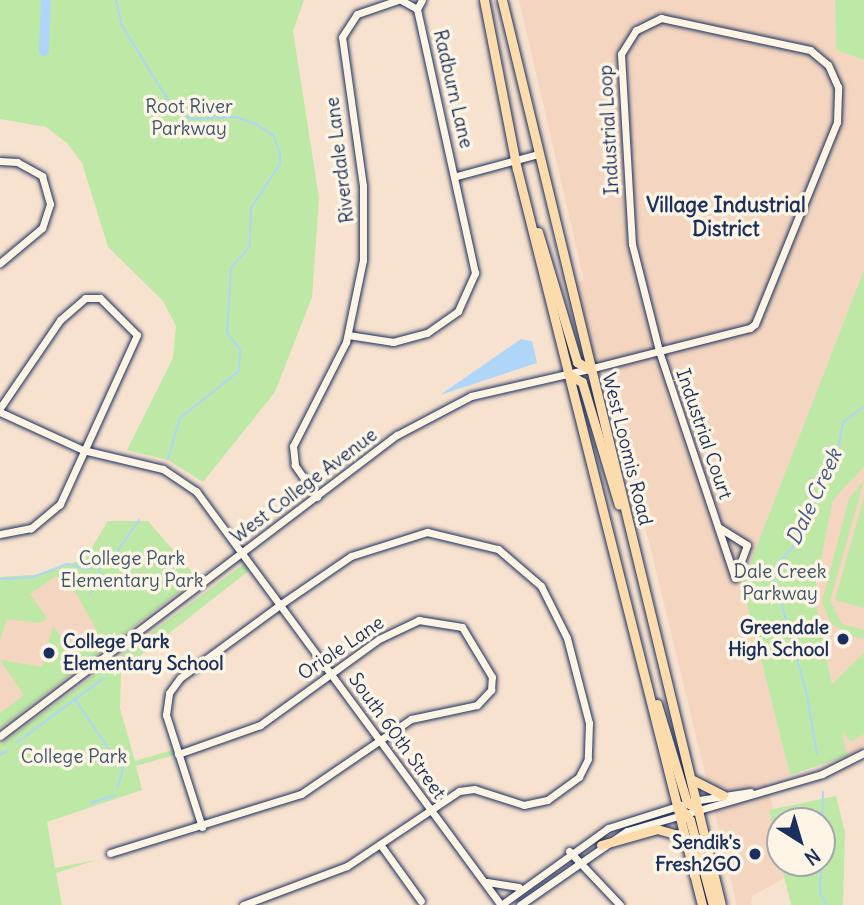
<!DOCTYPE html>
<html>
<head>
<meta charset="utf-8">
<style>
	body { margin:0 }
	#map { position:relative; width:864px; height:905px; overflow:hidden; background:#f7e2cf; font-family:Delius,sans-serif }
	div>[style] { position:absolute }
	[style*='--x'] { left:calc(var(--x)*1px); top:calc(var(--y)*1px); width:calc(var(--w)*1px); rotate:calc(var(--a)*1deg) }
	.built>* { inset:0; background:#f3d5c0 }
	.green>* { inset:0; background:#bde8a5 }
	.water>* { inset:0; background:#afd5f9 }
	.stream>* { height:2px; margin:-1px; padding:0 1px; transform-origin:1px; border-radius:1px; background:#afd5f9 }
	.river>* { height:10px; margin:-5px; padding:0 5px; transform-origin:5px; border-radius:5px; background:#afd5f9 }
	.roads { filter:drop-shadow(0 0 2px #1b2f5e) drop-shadow(0 0 2px #1b2f5e) }
	.minor>* { height:7px; margin:-3.5px; padding:0 3.5px; transform-origin:3.5px; border-radius:3.5px; background:#fcf5e5 }
	.major>* { height:9px; margin:-4.5px; padding:0 4.5px; transform-origin:4.5px; border-radius:4.5px; background:#fcdcac }
	.dots>* { width:19px; height:19px; translate:-50% -50%; box-sizing:border-box; border:4px solid #fcf5e5; border-radius:50% }
	span { translate:-50% -50%; white-space:nowrap; text-align:center; line-height:1.15; -webkit-text-stroke:7px #fcf5e5; paint-order:stroke }
	.street-label { font-size:19px; color:#1b2f5e }
	.park-label { font-size:19px; color:#3b546c }
	.poi-label { font-size:19px; color:#1b2f5e; font-weight:700 }
	.right { translate:-100% -50%; text-align:right }
	.left { translate:0 -50%; text-align:left }
	.neighbourhood-label { font-size:21px; color:#1b2f5e; font-weight:700 }
	.water-label { font-size:21px; color:#405885; font-style:italic }
	.north { position:absolute; left:766px; top:807px; width:70px; height:70px; box-sizing:border-box; background:#fcf5e5; border:2px solid #a2a6af; border-radius:50%; rotate:143deg; font-size:19px; font-weight:700; line-height:28px; text-align:center; color:#1b2f5e }
	.north::after { content:''; display:block; margin:auto; width:24px; height:32px; background:#1b2f5e; clip-path:polygon(50% 0,100% 100%,50% 72%,0 100%) }
</style>
</head>
<body>
<div id="map">
	<div class="built">
		<div style="clip-path:polygon(519px 0,835px 0,836px 50px,864px 60px,864px 270px,742px 584px,790px 775px,766px 782px,780px 832px,780px 863px,789px 863px,792px 874px,752px 896px,751px 905px,737px 905px,606px 365px,589px 369px,568px 283px,584px 280px)"></div>
		<div style="clip-path:polygon(864px 467px,864px 746px,847px 756px,814px 594px,833px 500px)"></div>
		<div style="clip-path:polygon(108px 521px,148px 521px,197px 578px,0 728px,0 577px,35px 575px,85px 559px)"></div>
	</div>
	<div class="green">
		<div style="clip-path:polygon(0 0,304px 0,293px 31px,319px 198px,312px 297px,275px 392px,203px 482px,168px 460px,127px 450px,173px 358px,176px 326px,163px 301px,108px 247px,82px 163px,67px 143px,46px 127px,0 119px)"></div>
		<div style="clip-path:polygon(835px 0,864px 0,864px 60px,836px 50px)"></div>
		<div style="clip-path:polygon(864px 270px,864px 467px,833px 500px,814px 594px,832px 684px,864px 653px,864px 734px,851px 742px,842px 731px,847px 756px,790px 775px,742px 584px)"></div>
		<div style="clip-path:polygon(864px 480px,830px 601px,842px 624px,864px 630px,864px 638px,857px 638px,831px 624px,822px 602px,849px 499px)"></div>
		<div style="clip-path:polygon(864px 497px,864px 608px,835px 600px)"></div>
		<div style="clip-path:polygon(108px 521px,148px 521px,197px 578px,0 728px,0 713px,24px 695px,0 660px,42px 667px,53px 626px,71px 650px,97px 631px,76px 593px,56px 576px,30px 594px,47px 618px,40px 623px,7px 619px,0 640px,0 577px,35px 575px,85px 559px)"></div>
		<div style="clip-path:polygon(245px 563px,251px 569px,121px 671px,120px 708px,135px 761px,173px 750px,174px 755px,136px 766px,142px 790px,47px 822px,55px 868px,96px 860px,56px 873px,62px 905px,0 905px,0 745px)"></div>
		<div style="clip-path:polygon(836px 796px,845px 833px,843px 905px,791px 905px,781px 863px,822px 863px,822px 821px,780px 821px,780px 857px,769px 810px)"></div>
	</div>
	<div class="water">
		<div style="clip-path:polygon(521px 339px,532px 341px,537px 363px,440px 395px)"></div>
	</div>
	<div class="stream">
		<div style="--x:116;--y:0;--w:27;--a:77"></div>
		<div style="--x:122;--y:26;--w:97;--a:58.1"></div>
		<div style="--x:173;--y:108;--w:21;--a:31"></div>
		<div style="--x:191;--y:119;--w:44;--a:-2.6"></div>
		<div style="--x:235;--y:117;--w:22;--a:18"></div>
		<div style="--x:256;--y:124;--w:20;--a:33"></div>
		<div style="--x:273;--y:135;--w:19;--a:69"></div>
		<div style="--x:280;--y:153;--w:11;--a:90"></div>
		<div style="--x:280;--y:164;--w:53;--a:123.4"></div>
		<div style="--x:251;--y:208;--w:38;--a:92"></div>
		<div style="--x:250;--y:246;--w:29;--a:131"></div>
		<div style="--x:231;--y:268;--w:65;--a:93.5"></div>
		<div style="--x:227;--y:333;--w:21;--a:51"></div>
		<div style="--x:240;--y:349;--w:22;--a:93"></div>
		<div style="--x:239;--y:371;--w:75;--a:141.5"></div>
		<div style="--x:180;--y:418;--w:43;--a:106.3"></div>
		<div style="--x:0;--y:579;--w:33;--a:-3"></div>
		<div style="--x:33;--y:577;--w:36;--a:-21"></div>
		<div style="--x:67;--y:564;--w:21;--a:14"></div>
		<div style="--x:87;--y:569;--w:24;--a:-17"></div>
		<div style="--x:110;--y:562;--w:51;--a:-55.4"></div>
		<div style="--x:90;--y:594;--w:30;--a:-69"></div>
		<div style="--x:74;--y:698;--w:87;--a:55.8"></div>
		<div style="--x:123;--y:770;--w:19;--a:108"></div>
		<div style="--x:16;--y:743;--w:109;--a:-36.5"></div>
		<div style="--x:817;--y:754;--w:64;--a:-99.9"></div>
		<div style="--x:806;--y:691;--w:125;--a:-105.8"></div>
		<div style="--x:772;--y:571;--w:40;--a:-49"></div>
		<div style="--x:798;--y:541;--w:94;--a:-65.4"></div>
		<div style="--x:837;--y:456;--w:35;--a:-80"></div>
		<div style="--x:843;--y:422;--w:26;--a:-36"></div>
		<div style="--x:0;--y:755;--w:9;--a:-32"></div>
		<div style="--x:823;--y:792;--w:101;--a:91.7"></div>
		<div style="--x:820;--y:893;--w:14;--a:60"></div>
		<div style="--x:91;--y:803;--w:26;--a:-18"></div>
	</div>
	<div class="river">
		<div style="--x:44;--y:51;--w:51;--a:-87.8"></div>
	</div>
	<div class="roads">
		<div class="minor">
			<div style="--x:401;--y:0;--w:18;--a:29"></div>
			<div style="--x:417;--y:9;--w:10;--a:-61"></div>
			<div style="--x:0;--y:161;--w:17;--a:3"></div>
			<div style="--x:17;--y:162;--w:29;--a:29"></div>
			<div style="--x:42;--y:176;--w:29;--a:74"></div>
			<div style="--x:50;--y:204;--w:25;--a:108"></div>
			<div style="--x:42;--y:228;--w:55;--a:140.2"></div>
			<div style="--x:457;--y:176;--w:81;--a:-15.1"></div>
			<div style="--x:348;--y:335;--w:46;--a:8.8"></div>
			<div style="--x:393;--y:342;--w:35;--a:-15"></div>
			<div style="--x:427;--y:333;--w:38;--a:-35"></div>
			<div style="--x:458;--y:311;--w:42;--a:-65.9"></div>
			<div style="--x:475;--y:273;--w:270;--a:-102.4"></div>
			<div style="--x:0;--y:408;--w:107;--a:-55.7"></div>
			<div style="--x:60;--y:320;--w:33;--a:-41"></div>
			<div style="--x:85;--y:298;--w:15;--a:0"></div>
			<div style="--x:100;--y:298;--w:52;--a:45"></div>
			<div style="--x:137;--y:335;--w:186;--a:114.5"></div>
			<div style="--x:60;--y:504;--w:38;--a:140"></div>
			<div style="--x:31;--y:528;--w:32;--a:169"></div>
			<div style="--x:0;--y:412;--w:91;--a:24.6"></div>
			<div style="--x:83;--y:450;--w:82;--a:13.4"></div>
			<div style="--x:163;--y:469;--w:40;--a:34"></div>
			<div style="--x:196;--y:491;--w:514;--a:53.62"></div>
			<div style="--x:317;--y:497;--w:39;--a:-125"></div>
			<div style="--x:295;--y:465;--w:19;--a:-96"></div>
			<div style="--x:293;--y:446;--w:117;--a:-63"></div>
			<div style="--x:346;--y:342;--w:84;--a:-78.3"></div>
			<div style="--x:363;--y:260;--w:74;--a:-90"></div>
			<div style="--x:363;--y:186;--w:150;--a:-98"></div>
			<div style="--x:342;--y:37;--w:27;--a:-57"></div>
			<div style="--x:357;--y:14;--w:43;--a:-18.9"></div>
			<div style="--x:0;--y:736;--w:498;--a:-37.2"></div>
			<div style="--x:397;--y:435;--w:84;--a:-27.8"></div>
			<div style="--x:471;--y:396;--w:121;--a:-12.9"></div>
			<div style="--x:589;--y:369;--w:72;--a:-14.4"></div>
			<div style="--x:659;--y:351;--w:94;--a:-14.2"></div>
			<div style="--x:750;--y:328;--w:6;--a:-39"></div>
			<div style="--x:755;--y:324;--w:218;--a:-67.9"></div>
			<div style="--x:837;--y:122;--w:35;--a:-88"></div>
			<div style="--x:838;--y:87;--w:24;--a:-114"></div>
			<div style="--x:828;--y:65;--w:23;--a:-140"></div>
			<div style="--x:810;--y:50;--w:152;--a:-167.9"></div>
			<div style="--x:661;--y:18;--w:28;--a:154"></div>
			<div style="--x:636;--y:30;--w:28;--a:122"></div>
			<div style="--x:621;--y:54;--w:190;--a:86.7"></div>
			<div style="--x:632;--y:244;--w:110;--a:75.8"></div>
			<div style="--x:659;--y:351;--w:239;--a:71.5"></div>
			<div style="--x:735;--y:578;--w:35;--a:-70"></div>
			<div style="--x:747;--y:545;--w:34;--a:-148"></div>
			<div style="--x:693;--y:801;--w:58;--a:-9"></div>
			<div style="--x:202;--y:827;--w:118;--a:-107.8"></div>
			<div style="--x:166;--y:715;--w:22;--a:-82"></div>
			<div style="--x:169;--y:693;--w:19;--a:-54"></div>
			<div style="--x:180;--y:678;--w:125;--a:-36.2"></div>
			<div style="--x:281;--y:604;--w:85;--a:-34.4"></div>
			<div style="--x:351;--y:556;--w:80;--a:-17.5"></div>
			<div style="--x:427;--y:532;--w:73;--a:13.5"></div>
			<div style="--x:498;--y:549;--w:57;--a:40.7"></div>
			<div style="--x:541;--y:586;--w:58;--a:63.4"></div>
			<div style="--x:567;--y:638;--w:88;--a:75.5"></div>
			<div style="--x:589;--y:723;--w:36;--a:92"></div>
			<div style="--x:588;--y:759;--w:20;--a:117"></div>
			<div style="--x:579;--y:777;--w:39;--a:144"></div>
			<div style="--x:547;--y:800;--w:24;--a:168"></div>
			<div style="--x:524;--y:805;--w:52;--a:-162.3"></div>
			<div style="--x:474;--y:789;--w:15;--a:172"></div>
			<div style="--x:459;--y:791;--w:135;--a:146.2"></div>
			<div style="--x:347;--y:866;--w:111;--a:159.4"></div>
			<div style="--x:380;--y:844;--w:70;--a:54.3"></div>
			<div style="--x:569;--y:851;--w:74;--a:46.6"></div>
			<div style="--x:110;--y:853;--w:200;--a:-17.2"></div>
			<div style="--x:301;--y:794;--w:133;--a:-34.3"></div>
			<div style="--x:411;--y:719;--w:67;--a:-12"></div>
			<div style="--x:477;--y:705;--w:21;--a:-47"></div>
			<div style="--x:491;--y:690;--w:13;--a:-86"></div>
			<div style="--x:492;--y:677;--w:58;--a:-121"></div>
			<div style="--x:462;--y:627;--w:44;--a:-170.8"></div>
			<div style="--x:419;--y:620;--w:44;--a:154.6"></div>
			<div style="--x:379;--y:639;--w:147;--a:144.1"></div>
			<div style="--x:260;--y:725;--w:87;--a:160.5"></div>
			<div style="--x:487;--y:882;--w:32;--a:9"></div>
			<div style="--x:501;--y:905;--w:132;--a:-35.7"></div>
			<div style="--x:608;--y:828;--w:77;--a:-17.5"></div>
			<div style="--x:520;--y:905;--w:130;--a:-34.7"></div>
			<div style="--x:627;--y:831;--w:203;--a:-16.3"></div>
			<div style="--x:822;--y:774;--w:47;--a:-26.6"></div>
		</div>
		<div class="major">
			<div style="--x:484;--y:0;--w:172;--a:79"></div>
			<div style="--x:517;--y:169;--w:759;--a:75.89"></div>
			<div style="--x:502;--y:0;--w:931;--a:76.4"></div>
			<div style="--x:538;--y:232;--w:136;--a:73.3"></div>
			<div style="--x:577;--y:362;--w:14;--a:30"></div>
			<div style="--x:568;--y:374;--w:16;--a:30"></div>
			<div style="--x:582;--y:382;--w:128;--a:73.3"></div>
			<div style="--x:657;--y:704;--w:103;--a:73.1"></div>
			<div style="--x:687;--y:803;--w:13;--a:27"></div>
			<div style="--x:691;--y:779;--w:36;--a:27"></div>
			<div style="--x:678;--y:805;--w:19;--a:51"></div>
			<div style="--x:690;--y:820;--w:88;--a:74.9"></div>
			<div style="--x:601;--y:845;--w:58;--a:-15.9"></div>
			<div style="--x:657;--y:829;--w:29;--a:16"></div>
		</div>
	</div>
	<div class="dots">
		<div style="left:843px;top:639px;background:#1b2f5e"></div>
		<div style="left:49px;top:653px;background:#1b2f5e"></div>
		<div style="left:755px;top:854px;background:#1b2f5e"></div>
	</div>
	<div class="street-label">
		<span style="left:453px;top:89px;rotate:77deg">Radburn Lane</span>
		<span style="left:609px;top:130px;rotate:-93deg">Industrial Loop</span>
		<span style="left:340px;top:160px;rotate:-97deg">Riverdale Lane</span>
		<span style="left:704px;top:434px;rotate:71deg">Industrial Court</span>
		<span style="left:627px;top:449px;rotate:76deg">West Loomis Road</span>
		<span style="left:304px;top:486px;rotate:-37deg">West College Avenue</span>
		<span style="left:341px;top:648px;rotate:-34deg">Oriole Lane</span>
		<span style="left:397px;top:736px;rotate:54deg">South 60th Street</span>
	</div>
	<div class="park-label">
		<span style="left:189px;top:118px">Root River<br>Parkway</span>
		<span style="left:132px;top:570px">College Park<br>Elementary Park</span>
		<span style="left:780px;top:583px">Dale Creek<br>Parkway</span>
		<span style="left:74px;top:757px">College Park</span>
	</div>
	<div class="poi-label">
		<span class="right" style="left:829px;top:639px">Greendale<br>High School</span>
		<span class="left" style="left:63px;top:653px">College Park<br>Elementary School</span>
		<span class="right" style="left:741px;top:854px">Sendik's<br>Fresh2GO</span>
	</div>
	<div class="neighbourhood-label">
		<span style="left:726px;top:217px">Village Industrial<br>District</span>
	</div>
	<div class="water-label">
		<span style="left:814px;top:497px;rotate:-65deg">Dale Creek</span>
	</div>
	<div class="north">N</div>
</div>
</body>
</html>
